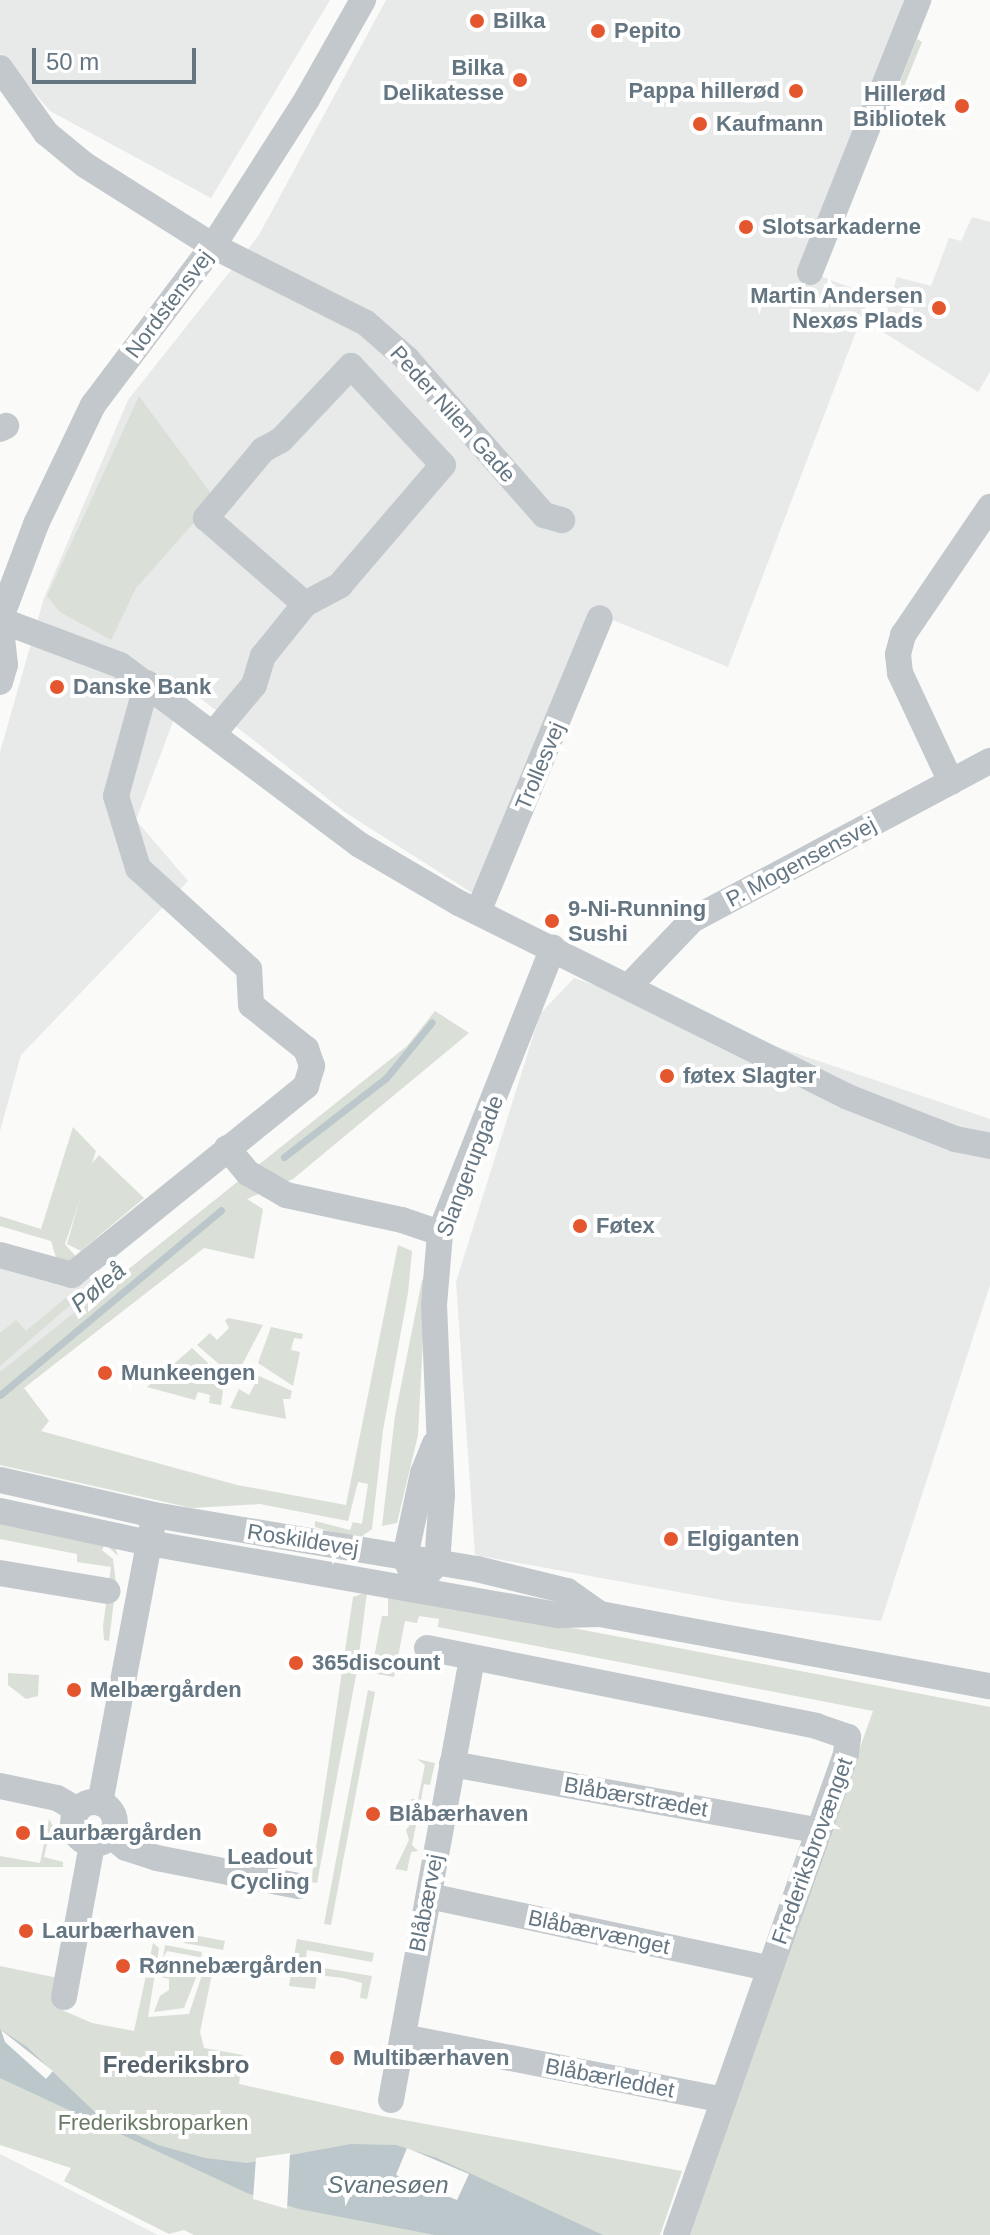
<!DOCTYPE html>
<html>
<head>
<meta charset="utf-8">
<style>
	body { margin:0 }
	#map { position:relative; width:990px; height:2235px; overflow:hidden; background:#fafaf8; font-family:Arial,sans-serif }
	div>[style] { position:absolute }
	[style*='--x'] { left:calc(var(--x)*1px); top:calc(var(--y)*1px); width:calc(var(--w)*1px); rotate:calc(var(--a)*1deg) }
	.built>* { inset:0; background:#e8e9e9 }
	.green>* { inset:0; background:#dadfd7 }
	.water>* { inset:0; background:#bbc7cb }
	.pier>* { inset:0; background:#fafaf8 }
	.stream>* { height:7px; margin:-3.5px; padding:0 3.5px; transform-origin:3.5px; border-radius:3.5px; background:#bbc7cb }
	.minor>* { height:26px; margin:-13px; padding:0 13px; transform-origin:13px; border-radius:13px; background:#c3c8cc }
	.minor>.ring { margin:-13px; padding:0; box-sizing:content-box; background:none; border:26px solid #c3c8cc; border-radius:50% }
	.dots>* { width:22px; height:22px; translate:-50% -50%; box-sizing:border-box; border:4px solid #fff; border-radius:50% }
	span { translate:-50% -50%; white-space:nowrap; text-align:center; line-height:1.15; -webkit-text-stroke:8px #fff; paint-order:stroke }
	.poi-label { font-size:22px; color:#657683; font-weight:700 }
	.left { translate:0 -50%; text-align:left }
	.right { translate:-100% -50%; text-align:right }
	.street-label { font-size:22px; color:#657683 }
	.park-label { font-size:22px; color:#687a64 }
	.water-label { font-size:24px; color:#60757c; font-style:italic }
	.neighbourhood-label { font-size:24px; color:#57646e; font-weight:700 }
	.scale { position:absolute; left:32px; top:48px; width:164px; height:36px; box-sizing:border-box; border:4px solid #657683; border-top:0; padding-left:10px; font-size:24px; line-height:28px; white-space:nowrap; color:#657683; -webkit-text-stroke:6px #fff; paint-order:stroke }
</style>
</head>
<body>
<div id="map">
	<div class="built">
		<div style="clip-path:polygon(0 0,330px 0,211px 198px,50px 111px,0 53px)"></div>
		<div style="clip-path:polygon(386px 0,904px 0,810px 272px,870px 295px,728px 667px,598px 614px,480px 898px,346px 813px,186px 687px,136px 820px,188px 881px,21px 1055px,0 1131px,0 752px,44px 598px,128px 400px,259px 235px)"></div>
		<div style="clip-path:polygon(972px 217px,990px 222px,990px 372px,978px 392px,880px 330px,897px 277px,931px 286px,949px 238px,961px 241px)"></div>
		<div style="clip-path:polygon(574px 978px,990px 1119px,990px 1285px,881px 1621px,733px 1602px,475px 1555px,456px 1282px,540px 1014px)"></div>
		<div style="clip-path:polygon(0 1243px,117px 1287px,0 1379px)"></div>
		<div style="clip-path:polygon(0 2154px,158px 2235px,0 2235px)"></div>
	</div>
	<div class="green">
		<div style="clip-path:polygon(917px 39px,922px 42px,903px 89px,898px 87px)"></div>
		<div style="clip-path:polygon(139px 396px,215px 499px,136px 588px,111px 640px,60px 612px,47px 596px)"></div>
		<div style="clip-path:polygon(435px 1011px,469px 1033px,293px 1179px,247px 1199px,263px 1209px,254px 1259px,204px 1248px,24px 1388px,49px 1421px,41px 1431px,237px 1485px,346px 1505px,398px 1245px,412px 1251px,408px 1293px,383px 1430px,372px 1529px,358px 1539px,315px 1527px,315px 1521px,350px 1530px,353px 1522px,362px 1524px,368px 1484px,358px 1482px,348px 1521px,260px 1504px,192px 1508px,0 1465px,0 1372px,407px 1046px)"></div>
		<div style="clip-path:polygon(73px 1127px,96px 1151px,65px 1244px,78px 1259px,58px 1264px,51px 1241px,0 1226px,0 1216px,41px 1229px)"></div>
		<div style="clip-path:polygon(99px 1155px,144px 1198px,81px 1251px,67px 1244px,89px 1167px)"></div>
		<div style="clip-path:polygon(426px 1278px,418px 1435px,397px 1523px,382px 1526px,395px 1416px,422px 1280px)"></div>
		<div style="clip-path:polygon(69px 1295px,76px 1300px,0 1366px,0 1333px,16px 1320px,26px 1331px)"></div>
		<div style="clip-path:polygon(228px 1318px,263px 1325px,235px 1378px,197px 1345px,210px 1333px,217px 1340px,229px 1328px,225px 1321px)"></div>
		<div style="clip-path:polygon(271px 1327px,303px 1334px,302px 1339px,294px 1338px,291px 1350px,300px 1352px,293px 1386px,258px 1363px)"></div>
		<div style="clip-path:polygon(192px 1348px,208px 1363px,207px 1375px,223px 1391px,221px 1405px,209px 1403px,210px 1395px,198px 1392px,195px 1400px,147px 1387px)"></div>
		<div style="clip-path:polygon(259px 1376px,292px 1391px,290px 1399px,283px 1399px,286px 1419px,230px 1408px,239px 1389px,249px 1395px)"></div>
		<div style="clip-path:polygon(0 1518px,107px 1539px,116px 1550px,118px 1556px,105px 1544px,102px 1550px,113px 1559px,116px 1584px,109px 1641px,104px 1640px,103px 1626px,111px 1567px,77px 1562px,77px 1554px,0 1539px)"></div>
		<div style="clip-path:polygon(367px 1592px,357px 1670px,317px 1883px,311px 1882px,353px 1597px)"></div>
		<div style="clip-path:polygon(388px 1593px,990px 1707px,990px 2235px,686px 2235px,873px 1711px,438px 1627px,439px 1619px,419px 1616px,417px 1623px,405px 1621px,394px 1677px,371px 1673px,382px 1616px,388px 1616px)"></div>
		<div style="clip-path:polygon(8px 1673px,39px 1675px,38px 1696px,26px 1699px,8px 1685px)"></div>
		<div style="clip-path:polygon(368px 1690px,375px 1692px,331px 1925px,324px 1924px)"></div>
		<div style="clip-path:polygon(417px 1759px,435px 1763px,430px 1785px,424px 1784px,412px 1845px,418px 1851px,411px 1852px,407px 1871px,395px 1869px,409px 1840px,406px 1830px,416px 1817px,411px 1799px,418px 1799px,425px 1765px)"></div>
		<div style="clip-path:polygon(49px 1819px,62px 1841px,48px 1840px,44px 1857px,63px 1862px,63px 1867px,0 1867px,0 1856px,40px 1863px)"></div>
		<div style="clip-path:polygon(151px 1927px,225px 1941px,223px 1950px,184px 1943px,184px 1935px,170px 1940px,150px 1932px)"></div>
		<div style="clip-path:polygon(297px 1939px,374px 1953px,372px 1962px,307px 1950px,305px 1965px,372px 1976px,367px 1999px,360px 1998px,362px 1983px,344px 1978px,317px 1975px,315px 1989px,289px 1986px)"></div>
		<div style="clip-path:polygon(153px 1943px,159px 1948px,148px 2017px,189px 2014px,206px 1963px,221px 1961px,220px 1970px,213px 1969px,200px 2032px,204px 2048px,243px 2055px,239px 2084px,382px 2116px,682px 2171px,660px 2235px,194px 2235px,184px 2230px,169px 2234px,64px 2181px,71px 2168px,0 2145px,0 1966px,58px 1978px,55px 2007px,92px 2023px,134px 2031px)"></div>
		<div style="clip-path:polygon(165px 1945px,202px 1952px,200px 1965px,199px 1957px,167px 1951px,163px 1958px)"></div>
		<div style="clip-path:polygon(162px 1963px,163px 1972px,196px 1977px,199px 1970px,184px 2008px,154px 2012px,160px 1996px,169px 1990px,169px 1979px,161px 1977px)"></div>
	</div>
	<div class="water">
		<div style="clip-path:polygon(0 2029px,27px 2047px,100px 2117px,158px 2145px,205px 2158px,247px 2163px,351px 2144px,396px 2145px,437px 2158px,603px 2235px,435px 2235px,299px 2209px,247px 2193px,0 2078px)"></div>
	</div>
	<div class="pier">
		<div style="clip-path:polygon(1px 2030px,53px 2071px,46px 2079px,5px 2042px)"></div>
		<div style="clip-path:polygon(407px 2148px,469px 2174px,457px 2200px,396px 2175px)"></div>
		<div style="clip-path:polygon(290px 2153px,287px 2209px,253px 2199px,256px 2158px)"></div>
	</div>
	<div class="stream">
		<div style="--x:284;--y:1157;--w:129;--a:-37.8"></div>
		<div style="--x:386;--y:1078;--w:72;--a:-50.6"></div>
		<div style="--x:0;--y:1395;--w:288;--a:-39.9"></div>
	</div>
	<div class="minor">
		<div style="--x:0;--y:68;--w:80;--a:54.7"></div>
		<div style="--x:46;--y:133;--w:50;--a:39.4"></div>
		<div style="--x:85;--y:165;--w:151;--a:32.3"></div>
		<div style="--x:213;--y:246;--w:171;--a:26.7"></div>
		<div style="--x:366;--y:323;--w:55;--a:41.3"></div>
		<div style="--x:407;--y:359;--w:208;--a:48.7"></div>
		<div style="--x:544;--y:515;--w:19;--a:16"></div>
		<div style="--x:810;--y:272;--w:293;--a:-68.3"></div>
		<div style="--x:0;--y:429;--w:7;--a:-27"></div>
		<div style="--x:0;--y:620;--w:128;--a:20.6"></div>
		<div style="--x:120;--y:665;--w:300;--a:36.9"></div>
		<div style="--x:360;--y:845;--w:115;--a:30.4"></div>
		<div style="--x:459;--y:903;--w:435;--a:26.5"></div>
		<div style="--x:848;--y:1097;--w:115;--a:21.4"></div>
		<div style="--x:955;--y:1139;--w:36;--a:11"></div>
		<div style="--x:0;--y:620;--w:103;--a:-69.4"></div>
		<div style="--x:36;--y:524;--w:132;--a:-64.4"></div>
		<div style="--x:93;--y:405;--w:199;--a:-53"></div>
		<div style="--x:213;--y:246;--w:174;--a:-57.4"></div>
		<div style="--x:307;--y:99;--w:114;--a:-60.5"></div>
		<div style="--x:0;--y:682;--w:18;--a:-74"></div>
		<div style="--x:5;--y:665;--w:45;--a:-96.3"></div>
		<div style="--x:213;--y:734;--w:64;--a:-50.1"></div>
		<div style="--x:254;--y:685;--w:30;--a:-73"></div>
		<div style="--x:263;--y:656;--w:67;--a:-51.1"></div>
		<div style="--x:305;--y:604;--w:40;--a:-28"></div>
		<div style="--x:340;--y:585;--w:158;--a:-49.4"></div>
		<div style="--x:443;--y:465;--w:135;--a:-132.9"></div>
		<div style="--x:351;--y:366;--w:102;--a:133.4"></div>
		<div style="--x:281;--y:440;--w:21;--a:151"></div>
		<div style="--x:263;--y:450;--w:89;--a:130"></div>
		<div style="--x:206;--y:518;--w:131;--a:41"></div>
		<div style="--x:951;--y:782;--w:120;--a:-115.1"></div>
		<div style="--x:900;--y:673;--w:19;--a:-96"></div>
		<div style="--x:898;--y:654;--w:20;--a:-75"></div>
		<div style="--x:903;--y:635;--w:155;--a:-55.8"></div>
		<div style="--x:478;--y:912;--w:318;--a:-67.5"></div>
		<div style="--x:629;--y:986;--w:91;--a:-46.3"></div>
		<div style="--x:692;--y:920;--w:338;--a:-28.1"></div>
		<div style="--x:227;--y:1148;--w:33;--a:50"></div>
		<div style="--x:248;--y:1173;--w:44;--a:30.1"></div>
		<div style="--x:286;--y:1195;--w:119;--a:12.2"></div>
		<div style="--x:402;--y:1220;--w:40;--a:18.9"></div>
		<div style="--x:0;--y:1255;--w:75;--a:15.5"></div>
		<div style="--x:72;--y:1275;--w:301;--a:-38.9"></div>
		<div style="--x:306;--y:1086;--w:21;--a:-73"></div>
		<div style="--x:312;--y:1066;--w:18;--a:-109"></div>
		<div style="--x:306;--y:1049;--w:70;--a:-141.3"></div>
		<div style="--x:251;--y:1005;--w:36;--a:-93"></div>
		<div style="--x:249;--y:969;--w:150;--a:-137.7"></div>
		<div style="--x:138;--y:868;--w:75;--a:-107"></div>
		<div style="--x:116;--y:796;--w:117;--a:-74.7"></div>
		<div style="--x:0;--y:1480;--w:158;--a:12.8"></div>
		<div style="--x:154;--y:1515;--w:327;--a:9.5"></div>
		<div style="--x:477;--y:1569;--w:93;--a:13.7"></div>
		<div style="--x:567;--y:1591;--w:40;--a:34.9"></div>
		<div style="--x:0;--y:1511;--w:152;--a:12.1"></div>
		<div style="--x:149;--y:1543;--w:416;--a:10"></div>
		<div style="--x:559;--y:1615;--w:41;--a:-1.4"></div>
		<div style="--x:600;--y:1614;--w:397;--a:10.5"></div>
		<div style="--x:411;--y:1571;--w:15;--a:-113"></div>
		<div style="--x:405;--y:1557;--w:86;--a:-77.9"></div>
		<div style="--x:423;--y:1473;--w:31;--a:-68"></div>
		<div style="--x:0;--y:1573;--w:109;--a:9.5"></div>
		<div style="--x:417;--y:1586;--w:30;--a:-49"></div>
		<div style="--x:437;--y:1563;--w:68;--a:-85.8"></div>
		<div style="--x:442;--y:1495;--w:190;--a:-92.4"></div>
		<div style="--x:434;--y:1305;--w:72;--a:-85.2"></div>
		<div style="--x:440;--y:1233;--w:307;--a:-68.4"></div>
		<div style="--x:427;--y:1648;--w:397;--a:11.3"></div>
		<div style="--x:816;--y:1726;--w:34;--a:19"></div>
		<div style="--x:848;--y:1737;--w:17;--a:97"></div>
		<div style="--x:846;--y:1754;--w:510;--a:109.46"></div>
		<div style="--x:452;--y:1764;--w:373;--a:10.3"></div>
		<div style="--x:0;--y:1786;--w:58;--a:11.9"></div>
		<div style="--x:57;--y:1798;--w:24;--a:30"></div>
		<div class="ring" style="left:73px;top:1802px;width:16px;height:16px"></div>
		<div style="--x:100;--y:1803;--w:281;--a:-79.3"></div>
		<div style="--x:111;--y:1836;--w:19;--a:39"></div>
		<div style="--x:126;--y:1848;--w:33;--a:18"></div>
		<div style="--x:157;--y:1858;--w:144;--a:11.2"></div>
		<div style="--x:429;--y:1896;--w:348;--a:12"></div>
		<div style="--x:64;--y:1997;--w:156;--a:-79.6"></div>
		<div style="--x:403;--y:2037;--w:327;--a:11.1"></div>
		<div style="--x:391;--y:2100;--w:448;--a:-79.6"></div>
	</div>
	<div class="dots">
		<div style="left:477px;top:21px;background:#e4572e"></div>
		<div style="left:598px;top:31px;background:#e4572e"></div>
		<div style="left:520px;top:80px;background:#e4572e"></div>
		<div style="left:796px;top:91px;background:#e4572e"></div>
		<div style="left:962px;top:106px;background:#e4572e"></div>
		<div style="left:700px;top:124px;background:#e4572e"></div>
		<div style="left:746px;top:227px;background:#e4572e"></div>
		<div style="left:939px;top:308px;background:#e4572e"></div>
		<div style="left:57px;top:687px;background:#e4572e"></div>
		<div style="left:552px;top:921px;background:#e4572e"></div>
		<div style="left:667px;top:1076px;background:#e4572e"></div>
		<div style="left:580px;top:1226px;background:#e4572e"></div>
		<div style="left:105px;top:1373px;background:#e4572e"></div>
		<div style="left:671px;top:1539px;background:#e4572e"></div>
		<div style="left:296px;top:1663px;background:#e4572e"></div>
		<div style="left:74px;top:1690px;background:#e4572e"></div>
		<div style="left:373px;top:1814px;background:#e4572e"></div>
		<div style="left:270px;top:1830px;background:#e4572e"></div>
		<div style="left:23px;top:1833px;background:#e4572e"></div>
		<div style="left:26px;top:1931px;background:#e4572e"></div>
		<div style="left:123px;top:1966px;background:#e4572e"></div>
		<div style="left:337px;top:2058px;background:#e4572e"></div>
	</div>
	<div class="poi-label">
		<span class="left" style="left:493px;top:21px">Bilka</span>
		<span class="left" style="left:614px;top:31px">Pepito</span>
		<span class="right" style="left:504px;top:80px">Bilka<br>Delikatesse</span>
		<span class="right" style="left:780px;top:91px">Pappa hillerød</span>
		<span class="right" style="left:946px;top:106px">Hillerød<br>Bibliotek</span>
		<span class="left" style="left:716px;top:124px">Kaufmann</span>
		<span class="left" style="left:762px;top:227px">Slotsarkaderne</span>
		<span class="right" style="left:923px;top:308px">Martin Andersen<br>Nexøs Plads</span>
		<span class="left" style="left:73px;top:687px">Danske Bank</span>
		<span class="left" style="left:568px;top:921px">9-Ni-Running<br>Sushi</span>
		<span class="left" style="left:683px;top:1076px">føtex Slagter</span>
		<span class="left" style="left:596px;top:1226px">Føtex</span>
		<span class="left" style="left:121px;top:1373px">Munkeengen</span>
		<span class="left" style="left:687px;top:1539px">Elgiganten</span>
		<span class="left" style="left:312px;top:1663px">365discount</span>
		<span class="left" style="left:90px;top:1690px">Melbærgården</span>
		<span class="left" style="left:389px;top:1814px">Blåbærhaven</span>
		<span class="left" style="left:39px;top:1833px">Laurbærgården</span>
		<span style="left:270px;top:1869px">Leadout<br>Cycling</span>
		<span class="left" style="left:42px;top:1931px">Laurbærhaven</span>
		<span class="left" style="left:139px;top:1966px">Rønnebærgården</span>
		<span class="left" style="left:353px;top:2058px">Multibærhaven</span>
	</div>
	<div class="street-label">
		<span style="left:169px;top:304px;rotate:-53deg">Nordstensvej</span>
		<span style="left:453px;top:414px;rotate:48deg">Peder Nilen Gade</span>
		<span style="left:540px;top:766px;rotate:-67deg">Trollesvej</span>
		<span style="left:801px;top:862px;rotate:-28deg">P. Mogensensvej</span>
		<span style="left:470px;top:1166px;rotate:-69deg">Slangerupgade</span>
		<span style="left:303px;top:1540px;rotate:9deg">Roskildevej</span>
		<span style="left:636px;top:1797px;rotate:10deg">Blåbærstrædet</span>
		<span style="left:812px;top:1851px;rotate:-70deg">Frederiksbrovænget</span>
		<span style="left:426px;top:1903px;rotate:-79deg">Blåbærvej</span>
		<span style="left:599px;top:1932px;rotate:12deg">Blåbærvænget</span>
		<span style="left:610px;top:2078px;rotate:11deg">Blåbærleddet</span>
	</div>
	<div class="park-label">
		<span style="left:153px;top:2123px">Frederiksbroparken</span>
	</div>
	<div class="water-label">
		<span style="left:98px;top:1287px;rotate:-40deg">Pøleå</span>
		<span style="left:388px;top:2185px">Svanesøen</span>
	</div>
	<div class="neighbourhood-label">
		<span style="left:176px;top:2065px">Frederiksbro</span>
	</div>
	<div class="scale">50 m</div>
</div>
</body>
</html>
